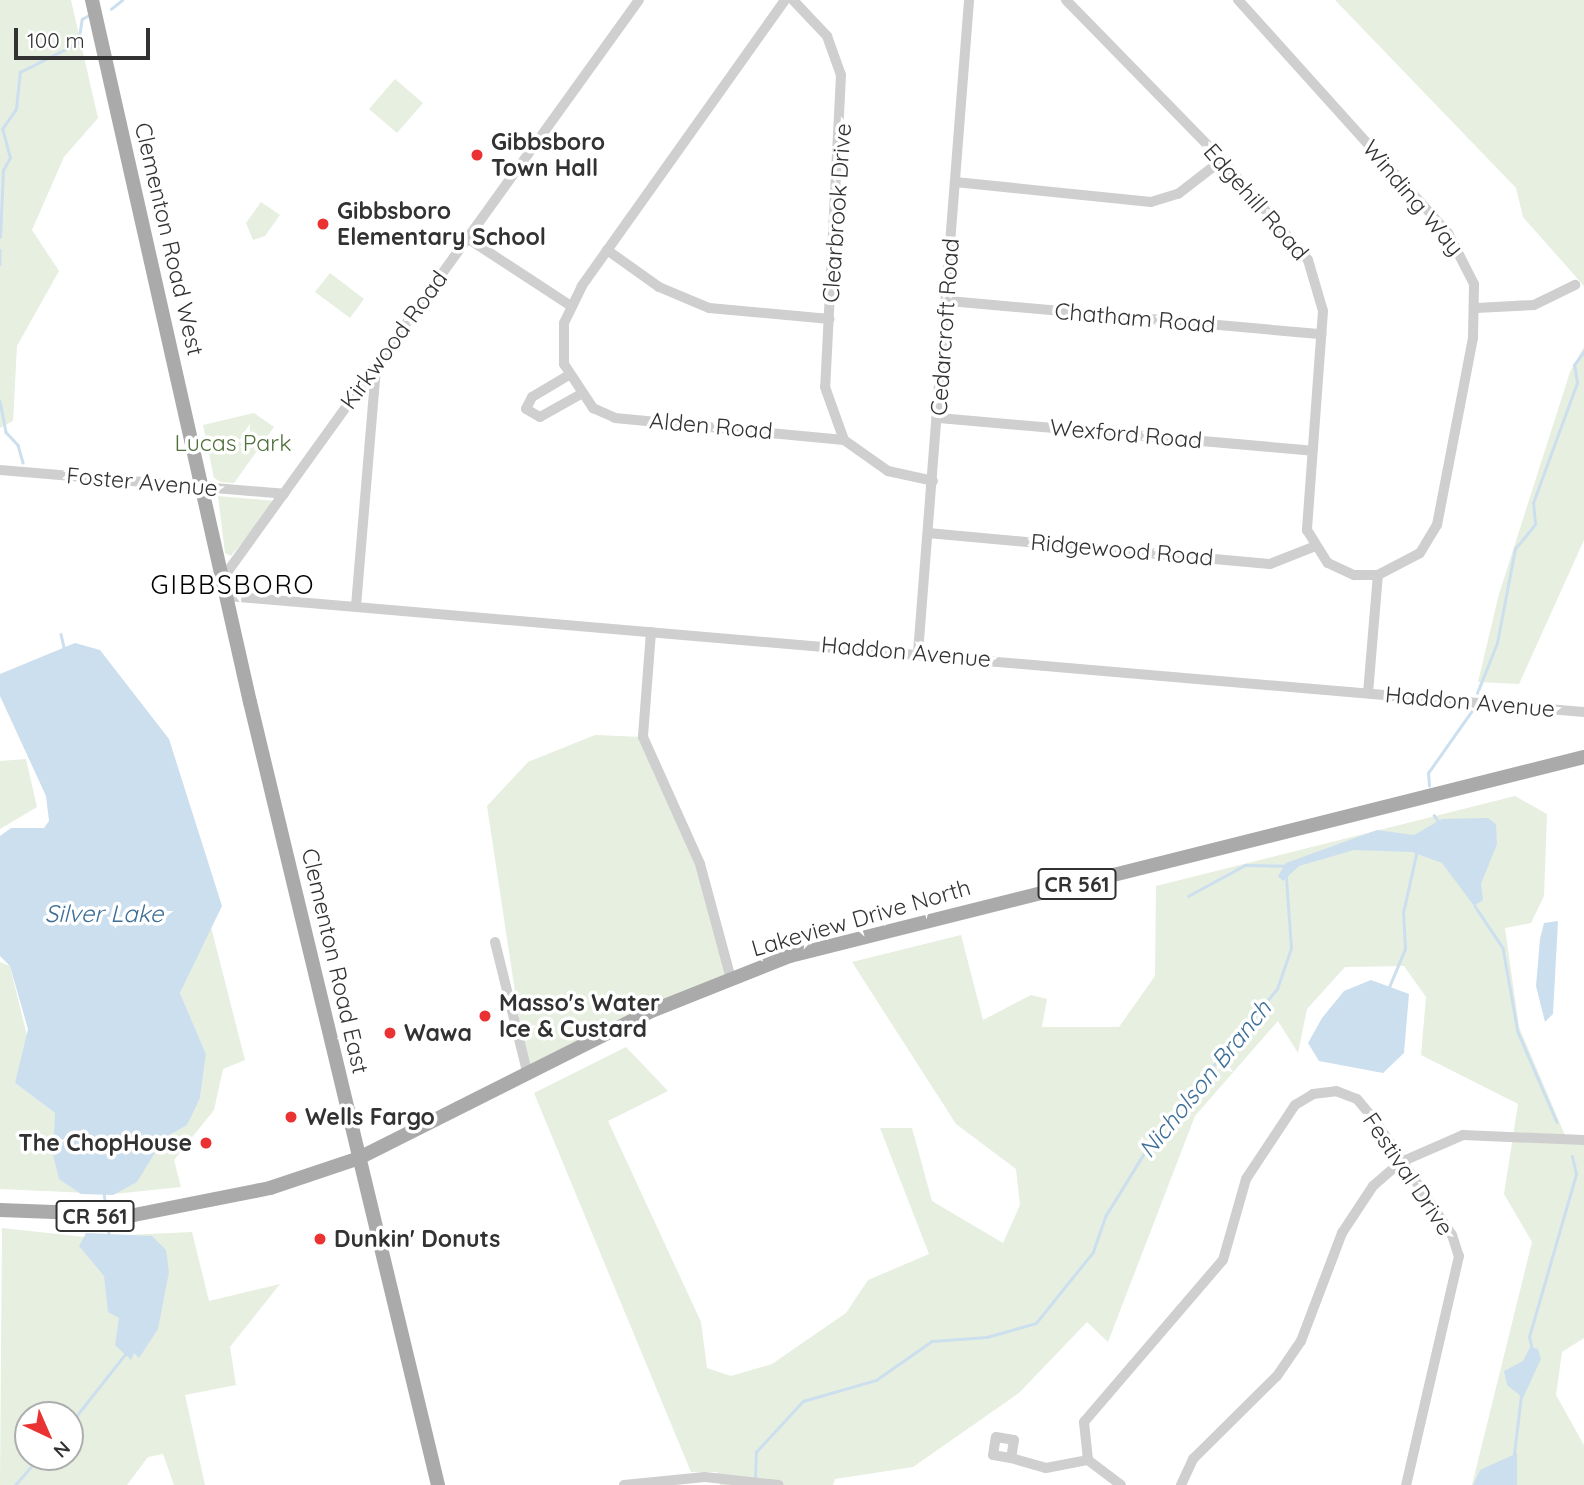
<!DOCTYPE html>
<html>
<head>
<meta charset="utf-8">
<style>
	body { margin:0 }
	#map { position:relative; width:1584px; height:1485px; overflow:hidden; background:#fff; font-family:Quicksand,sans-serif }
	div>[style] { position:absolute }
	[style*='--x'] { left:calc(var(--x)*1px); top:calc(var(--y)*1px); width:calc(var(--w)*1px); rotate:calc(var(--a)*1deg) }
	.green>* { inset:0; background:#e7efe0 }
	.water>* { inset:0; background:#ccdfee }
	.stream>* { height:2.5px; margin:-1.25px; padding:0 1.25px; transform-origin:1.25px; border-radius:1.25px; background:#ccdfee }
	.minor>* { height:10px; margin:-5px; padding:0 5px; transform-origin:5px; border-radius:5px; background:#cfcfcf }
	.major>* { height:14px; margin:-7px; padding:0 7px; transform-origin:7px; border-radius:7px; background:#aaa }
	.dots>* { width:19px; height:19px; translate:-50% -50%; box-sizing:border-box; border:4px solid #fff; border-radius:50% }
	span { translate:-50% -50%; white-space:nowrap; text-align:center; line-height:1.15; -webkit-text-stroke:7px #fff; paint-order:stroke }
	.shield-label span { padding:2px 5px; background:#fff; border:2px solid; border-radius:5px; -webkit-text-stroke-width:0 }
	.shield-label { font-size:21px; color:#323232; font-weight:700 }
	.poi-label { font-size:23px; color:#323232; font-weight:700 }
	.left { translate:0 -50%; text-align:left }
	.right { translate:-100% -50%; text-align:right }
	.street-label { font-size:23px; color:#323232 }
	.park-label { font-size:23px; color:#51703d }
	.water-label { font-size:24px; color:#3c6e98; font-style:italic }
	.quarter-label { font-size:26px; color:#000; letter-spacing:2px }
	.north { position:absolute; left:14px; top:1401px; width:70px; height:70px; box-sizing:border-box; background:#fff; border:2px solid #adadad; border-radius:50%; rotate:136deg; font-size:19px; font-weight:700; line-height:28px; text-align:center; color:#323232 }
	.north::after { content:''; display:block; margin:auto; width:24px; height:32px; background:#eb3232; clip-path:polygon(50% 0,100% 100%,50% 72%,0 100%) }
	.scale { position:absolute; left:14px; top:28px; width:136px; height:32px; box-sizing:border-box; border:4px solid #323232; border-top:0; padding-left:9px; font-size:21px; line-height:24px; white-space:nowrap; color:#323232; -webkit-text-stroke:5px #fff; paint-order:stroke }
</style>
</head>
<body>
<div id="map">
	<div class="green">
		<div style="clip-path:polygon(0 0,71px 0,98px 118px,64px 157px,32px 230px,59px 271px,17px 346px,13px 421px,0 428px)"></div>
		<div style="clip-path:polygon(1335px 0,1584px 0,1584px 286px,1523px 217px,1516px 188px)"></div>
		<div style="clip-path:polygon(395px 79px,423px 103px,397px 133px,369px 109px)"></div>
		<div style="clip-path:polygon(261px 202px,280px 215px,265px 236px,253px 240px,246px 223px)"></div>
		<div style="clip-path:polygon(330px 273px,364px 299px,350px 318px,315px 292px)"></div>
		<div style="clip-path:polygon(1584px 347px,1584px 540px,1519px 684px,1478px 682px,1499px 594px,1570px 372px)"></div>
		<div style="clip-path:polygon(254px 413px,274px 427px,234px 483px,221px 482px,214px 478px,203px 425px)"></div>
		<div style="clip-path:polygon(218px 496px,276px 501px,231px 556px,225px 553px)"></div>
		<div style="clip-path:polygon(595px 735px,643px 737px,688px 836px,731px 979px,527px 1071px,487px 806px,528px 762px)"></div>
		<div style="clip-path:polygon(26px 759px,37px 807px,0 829px,0 761px)"></div>
		<div style="clip-path:polygon(1515px 796px,1547px 814px,1544px 896px,1531px 923px,1505px 928px,1519px 1027px,1567px 1140px,1584px 1142px,1584px 1338px,1562px 1352px,1556px 1395px,1584px 1445px,1584px 1485px,1472px 1485px,1532px 1242px,1504px 1194px,1518px 1104px,1421px 1055px,1426px 997px,1404px 966px,1345px 967px,1307px 1009px,1298px 1053px,1278px 1021px,1195px 1116px,1108px 1342px,1087px 1322px,1019px 1393px,913px 1467px,835px 1479px,833px 1485px,720px 1485px,717px 1472px,691px 1472px,534px 1093px,626px 1047px,668px 1091px,608px 1121px,701px 1322px,707px 1368px,731px 1376px,772px 1364px,846px 1313px,868px 1280px,929px 1254px,880px 1128px,912px 1128px,932px 1201px,1003px 1243px,1020px 1205px,1016px 1169px,956px 1124px,852px 962px,961px 935px,983px 1020px,1031px 995px,1047px 999px,1042px 1027px,1119px 1027px,1155px 976px,1156px 886px)"></div>
		<div style="clip-path:polygon(211px 927px,245px 1060px,223px 1069px,214px 1110px,174px 1160px,181px 1187px,114px 1194px,200px 1098px,206px 1054px,180px 993px)"></div>
		<div style="clip-path:polygon(0 962px,10px 966px,28px 1040px,15px 1083px,55px 1113px,59px 1179px,110px 1194px,0 1189px)"></div>
		<div style="clip-path:polygon(evenodd,2px 1228px,85px 1237px,192px 1232px,209px 1301px,280px 1284px,230px 1347px,236px 1385px,185px 1395px,205px 1485px,174px 1485px,163px 1454px,148px 1457px,127px 1485px,0 1485px,2px 1228px,28px 1415px,70px 1415px,70px 1457px,28px 1457px,28px 1415px)"></div>
	</div>
	<div class="water">
		<div style="clip-path:polygon(75px 643px,100px 650px,169px 739px,222px 906px,180px 993px,206px 1054px,200px 1098px,187px 1125px,164px 1138px,137px 1182px,113px 1195px,81px 1194px,59px 1179px,53px 1155px,55px 1113px,15px 1083px,28px 1029px,10px 966px,0 956px,0 836px,11px 828px,44px 828px,49px 821px,46px 796px,0 696px,0 674px)"></div>
		<div style="clip-path:polygon(1488px 818px,1496px 824px,1497px 844px,1481px 884px,1483px 900px,1474px 906px,1442px 863px,1412px 852px,1354px 850px,1299px 866px,1283px 881px,1278px 876px,1286px 863px,1377px 830px,1414px 835px,1442px 819px)"></div>
		<div style="clip-path:polygon(1558px 921px,1553px 1014px,1545px 1022px,1536px 986px,1540px 939px,1544px 923px)"></div>
		<div style="clip-path:polygon(1371px 980px,1409px 994px,1404px 1053px,1383px 1073px,1319px 1061px,1308px 1043px,1322px 1018px,1344px 991px)"></div>
		<div style="clip-path:polygon(86px 1233px,152px 1236px,166px 1250px,169px 1272px,158px 1329px,139px 1358px,134px 1353px,131px 1360px,115px 1345px,119px 1318px,108px 1312px,104px 1276px,79px 1246px)"></div>
		<div style="clip-path:polygon(1530px 1347px,1538px 1349px,1541px 1359px,1523px 1398px,1507px 1385px,1504px 1371px,1523px 1361px)"></div>
		<div style="clip-path:polygon(1517px 1453px,1517px 1485px,1473px 1485px,1480px 1470px)"></div>
	</div>
	<div class="stream">
		<div style="--x:111;--y:9;--w:14;--a:-39"></div>
		<div style="--x:0;--y:237;--w:67;--a:-87.4"></div>
		<div style="--x:3;--y:170;--w:14;--a:-60"></div>
		<div style="--x:10;--y:158;--w:30;--a:-105"></div>
		<div style="--x:2;--y:129;--w:24;--a:-55"></div>
		<div style="--x:16;--y:109;--w:37;--a:-84"></div>
		<div style="--x:20;--y:72;--w:65;--a:-26.6"></div>
		<div style="--x:78;--y:43;--w:24;--a:-81"></div>
		<div style="--x:82;--y:19;--w:8;--a:-30"></div>
		<div style="--x:0;--y:250;--w:14;--a:90"></div>
		<div style="--x:0;--y:401;--w:32;--a:79"></div>
		<div style="--x:6;--y:432;--w:18;--a:47"></div>
		<div style="--x:18;--y:445;--w:18;--a:74"></div>
		<div style="--x:61;--y:634;--w:13;--a:77"></div>
		<div style="--x:1477;--y:693;--w:54;--a:-68.2"></div>
		<div style="--x:1497;--y:643;--w:96;--a:-79.2"></div>
		<div style="--x:1515;--y:549;--w:32;--a:-51"></div>
		<div style="--x:1535;--y:524;--w:21;--a:-95"></div>
		<div style="--x:1533;--y:503;--w:128;--a:-69.9"></div>
		<div style="--x:1577;--y:383;--w:18;--a:-99"></div>
		<div style="--x:1574;--y:365;--w:17;--a:-54"></div>
		<div style="--x:1429;--y:786;--w:13;--a:-94"></div>
		<div style="--x:1428;--y:773;--w:75;--a:-54.8"></div>
		<div style="--x:1434;--y:815;--w:11;--a:56"></div>
		<div style="--x:1188;--y:896;--w:65;--a:-28.5"></div>
		<div style="--x:1245;--y:865;--w:39;--a:1"></div>
		<div style="--x:1475;--y:906;--w:50;--a:56.3"></div>
		<div style="--x:1503;--y:948;--w:85;--a:79.9"></div>
		<div style="--x:1518;--y:1032;--w:98;--a:66.6"></div>
		<div style="--x:1389;--y:987;--w:41;--a:-67.2"></div>
		<div style="--x:1405;--y:949;--w:36;--a:-93"></div>
		<div style="--x:1403;--y:913;--w:65;--a:-77.5"></div>
		<div style="--x:104;--y:1193;--w:14;--a:82"></div>
		<div style="--x:107;--y:1218;--w:17;--a:83"></div>
		<div style="--x:1532;--y:1349;--w:12;--a:-104"></div>
		<div style="--x:1529;--y:1337;--w:170;--a:-73.9"></div>
		<div style="--x:1576;--y:1174;--w:18;--a:-103"></div>
		<div style="--x:70;--y:1424;--w:90;--a:-51.7"></div>
		<div style="--x:1514;--y:1454;--w:59;--a:-83.2"></div>
		<div style="--x:755;--y:1478;--w:26;--a:-88"></div>
		<div style="--x:756;--y:1452;--w:69;--a:-47.3"></div>
		<div style="--x:803;--y:1401;--w:76;--a:-16"></div>
		<div style="--x:876;--y:1380;--w:68;--a:-34.9"></div>
		<div style="--x:932;--y:1341;--w:55;--a:-4.2"></div>
		<div style="--x:987;--y:1337;--w:51;--a:-15.9"></div>
		<div style="--x:1036;--y:1323;--w:91;--a:-51.2"></div>
		<div style="--x:1093;--y:1252;--w:39;--a:-71"></div>
		<div style="--x:1106;--y:1215;--w:92;--a:-58.4"></div>
		<div style="--x:1154;--y:1137;--w:192;--a:-50.3"></div>
		<div style="--x:1277;--y:989;--w:43;--a:-71.1"></div>
		<div style="--x:1291;--y:948;--w:70;--a:-94.1"></div>
		<div style="--x:15;--y:1485;--w:37;--a:-49"></div>
	</div>
	<div class="minor">
		<div style="--x:785;--y:0;--w:351;--a:125.4"></div>
		<div style="--x:582;--y:286;--w:41;--a:115.9"></div>
		<div style="--x:564;--y:323;--w:41;--a:90"></div>
		<div style="--x:564;--y:364;--w:53;--a:56.6"></div>
		<div style="--x:593;--y:408;--w:24;--a:24"></div>
		<div style="--x:615;--y:418;--w:230;--a:5.5"></div>
		<div style="--x:844;--y:440;--w:54;--a:35.2"></div>
		<div style="--x:888;--y:471;--w:46;--a:12.5"></div>
		<div style="--x:793;--y:0;--w:50;--a:46.6"></div>
		<div style="--x:827;--y:36;--w:41;--a:70.3"></div>
		<div style="--x:841;--y:75;--w:312;--a:92.9"></div>
		<div style="--x:825;--y:387;--w:56;--a:70.3"></div>
		<div style="--x:1066;--y:0;--w:223;--a:45.7"></div>
		<div style="--x:1222;--y:160;--w:132;--a:49.3"></div>
		<div style="--x:1308;--y:260;--w:53;--a:73.6"></div>
		<div style="--x:1323;--y:311;--w:220;--a:94.2"></div>
		<div style="--x:1307;--y:530;--w:39;--a:58"></div>
		<div style="--x:1328;--y:563;--w:29;--a:25"></div>
		<div style="--x:1354;--y:575;--w:24;--a:0"></div>
		<div style="--x:1378;--y:575;--w:47;--a:-27.6"></div>
		<div style="--x:1420;--y:553;--w:33;--a:-59"></div>
		<div style="--x:1437;--y:525;--w:190;--a:-79.1"></div>
		<div style="--x:1473;--y:338;--w:54;--a:-88.9"></div>
		<div style="--x:1474;--y:284;--w:57;--a:-117"></div>
		<div style="--x:1448;--y:233;--w:314;--a:-132"></div>
		<div style="--x:955;--y:182;--w:197;--a:5.8"></div>
		<div style="--x:1151;--y:202;--w:28;--a:-17"></div>
		<div style="--x:1178;--y:194;--w:56;--a:-37.7"></div>
		<div style="--x:467;--y:238;--w:124;--a:33.2"></div>
		<div style="--x:607;--y:250;--w:64;--a:35.4"></div>
		<div style="--x:659;--y:287;--w:54;--a:22.8"></div>
		<div style="--x:709;--y:308;--w:121;--a:5.2"></div>
		<div style="--x:949;--y:301;--w:374;--a:5.1"></div>
		<div style="--x:1476;--y:308;--w:58;--a:-3"></div>
		<div style="--x:1534;--y:305;--w:46;--a:-26"></div>
		<div style="--x:569;--y:375;--w:43;--a:149.3"></div>
		<div style="--x:532;--y:397;--w:13;--a:117"></div>
		<div style="--x:526;--y:409;--w:16;--a:30"></div>
		<div style="--x:540;--y:417;--w:47;--a:-29.3"></div>
		<div style="--x:939;--y:418;--w:375;--a:5"></div>
		<div style="--x:0;--y:470;--w:285;--a:4.8"></div>
		<div style="--x:928;--y:533;--w:343;--a:5.2"></div>
		<div style="--x:1270;--y:564;--w:46;--a:-21.6"></div>
		<div style="--x:223;--y:578;--w:712;--a:-54.26"></div>
		<div style="--x:227;--y:596;--w:1362;--a:4.89"></div>
		<div style="--x:356;--y:606;--w:239;--a:-85.2"></div>
		<div style="--x:651;--y:632;--w:105;--a:94.4"></div>
		<div style="--x:643;--y:737;--w:139;--a:65.8"></div>
		<div style="--x:700;--y:864;--w:119;--a:74.9"></div>
		<div style="--x:918;--y:653;--w:655;--a:-85.53"></div>
		<div style="--x:1368;--y:693;--w:118;--a:-85.2"></div>
		<div style="--x:495;--y:942;--w:133;--a:76.1"></div>
		<div style="--x:1011;--y:1458;--w:18;--a:-171"></div>
		<div style="--x:993;--y:1455;--w:18;--a:-81"></div>
		<div style="--x:996;--y:1437;--w:18;--a:9"></div>
		<div style="--x:1014;--y:1440;--w:18;--a:99"></div>
		<div style="--x:1011;--y:1458;--w:36;--a:16"></div>
		<div style="--x:1046;--y:1468;--w:43;--a:-10.8"></div>
		<div style="--x:624;--y:1485;--w:81;--a:-5.6"></div>
		<div style="--x:705;--y:1477;--w:74;--a:6.2"></div>
		<div style="--x:1121;--y:1485;--w:41;--a:-142.9"></div>
		<div style="--x:1088;--y:1460;--w:38;--a:-96"></div>
		<div style="--x:1084;--y:1422;--w:213;--a:-49.4"></div>
		<div style="--x:1223;--y:1260;--w:84;--a:-74.1"></div>
		<div style="--x:1246;--y:1179;--w:89;--a:-56.5"></div>
		<div style="--x:1295;--y:1105;--w:21;--a:-31"></div>
		<div style="--x:1313;--y:1094;--w:23;--a:-7"></div>
		<div style="--x:1336;--y:1091;--w:22;--a:21"></div>
		<div style="--x:1357;--y:1099;--w:26;--a:50"></div>
		<div style="--x:1374;--y:1119;--w:140;--a:56.1"></div>
		<div style="--x:1452;--y:1235;--w:22;--a:72"></div>
		<div style="--x:1459;--y:1256;--w:235;--a:103"></div>
		<div style="--x:1181;--y:1485;--w:29;--a:-65"></div>
		<div style="--x:1193;--y:1459;--w:118;--a:-44.7"></div>
		<div style="--x:1277;--y:1376;--w:42;--a:-55.6"></div>
		<div style="--x:1301;--y:1341;--w:116;--a:-69.2"></div>
		<div style="--x:1342;--y:1233;--w:56;--a:-56.6"></div>
		<div style="--x:1373;--y:1186;--w:37;--a:-41"></div>
		<div style="--x:1401;--y:1162;--w:68;--a:-23.5"></div>
		<div style="--x:1463;--y:1135;--w:121;--a:2.4"></div>
	</div>
	<div class="major">
		<div style="--x:92;--y:0;--w:720;--a:77.32"></div>
		<div style="--x:250;--y:702;--w:805;--a:76.5"></div>
		<div style="--x:0;--y:1210;--w:134;--a:2.1"></div>
		<div style="--x:134;--y:1215;--w:139;--a:-11.2"></div>
		<div style="--x:270;--y:1188;--w:94;--a:-18.6"></div>
		<div style="--x:359;--y:1158;--w:325;--a:-26.7"></div>
		<div style="--x:649;--y:1012;--w:152;--a:-21.7"></div>
		<div style="--x:790;--y:956;--w:819;--a:-14.07"></div>
	</div>
	<div class="dots">
		<div style="left:477px;top:155px;background:#eb3232"></div>
		<div style="left:323px;top:224px;background:#eb3232"></div>
		<div style="left:485px;top:1016px;background:#eb3232"></div>
		<div style="left:390px;top:1033px;background:#eb3232"></div>
		<div style="left:291px;top:1117px;background:#eb3232"></div>
		<div style="left:206px;top:1143px;background:#eb3232"></div>
		<div style="left:320px;top:1239px;background:#eb3232"></div>
	</div>
	<div class="shield-label">
		<span style="left:1077px;top:884px">CR 561</span>
		<span style="left:95px;top:1216px">CR 561</span>
	</div>
	<div class="poi-label">
		<span class="left" style="left:491px;top:155px">Gibbsboro<br>Town Hall</span>
		<span class="left" style="left:337px;top:224px">Gibbsboro<br>Elementary School</span>
		<span class="left" style="left:499px;top:1016px">Masso's Water<br>Ice &amp; Custard</span>
		<span class="left" style="left:404px;top:1033px">Wawa</span>
		<span class="left" style="left:305px;top:1117px">Wells Fargo</span>
		<span class="right" style="left:192px;top:1143px">The ChopHouse</span>
		<span class="left" style="left:334px;top:1239px">Dunkin' Donuts</span>
	</div>
	<div class="street-label">
		<span style="left:1413px;top:198px;rotate:50deg">Winding Way</span>
		<span style="left:1256px;top:202px;rotate:49deg">Edgehill Road</span>
		<span style="left:837px;top:213px;rotate:-86deg">Clearbrook Drive</span>
		<span style="left:169px;top:239px;rotate:77deg">Clementon Road West</span>
		<span style="left:1135px;top:318px;rotate:5deg">Chatham Road</span>
		<span style="left:945px;top:327px;rotate:-86deg">Cedarcroft Road</span>
		<span style="left:394px;top:340px;rotate:-54deg">Kirkwood Road</span>
		<span style="left:711px;top:426px;rotate:5deg">Alden Road</span>
		<span style="left:1126px;top:434px;rotate:5deg">Wexford Road</span>
		<span style="left:142px;top:482px;rotate:5deg">Foster Avenue</span>
		<span style="left:1122px;top:550px;rotate:5deg">Ridgewood Road</span>
		<span style="left:906px;top:652px;rotate:5deg">Haddon Avenue</span>
		<span style="left:1470px;top:702px;rotate:5deg">Haddon Avenue</span>
		<span style="left:861px;top:918px;rotate:-16deg">Lakeview Drive North</span>
		<span style="left:335px;top:961px;rotate:77deg">Clementon Road East</span>
		<span style="left:1408px;top:1174px;rotate:56deg">Festival Drive</span>
	</div>
	<div class="park-label">
		<span style="left:233px;top:443px">Lucas Park</span>
	</div>
	<div class="water-label">
		<span style="left:104px;top:914px">Silver Lake</span>
		<span style="left:1205px;top:1079px;rotate:-51deg">Nicholson Branch</span>
	</div>
	<div class="quarter-label">
		<span style="left:233px;top:585px">GIBBSBORO</span>
	</div>
	<div class="north">N</div>
	<div class="scale">100 m</div>
</div>
</body>
</html>
